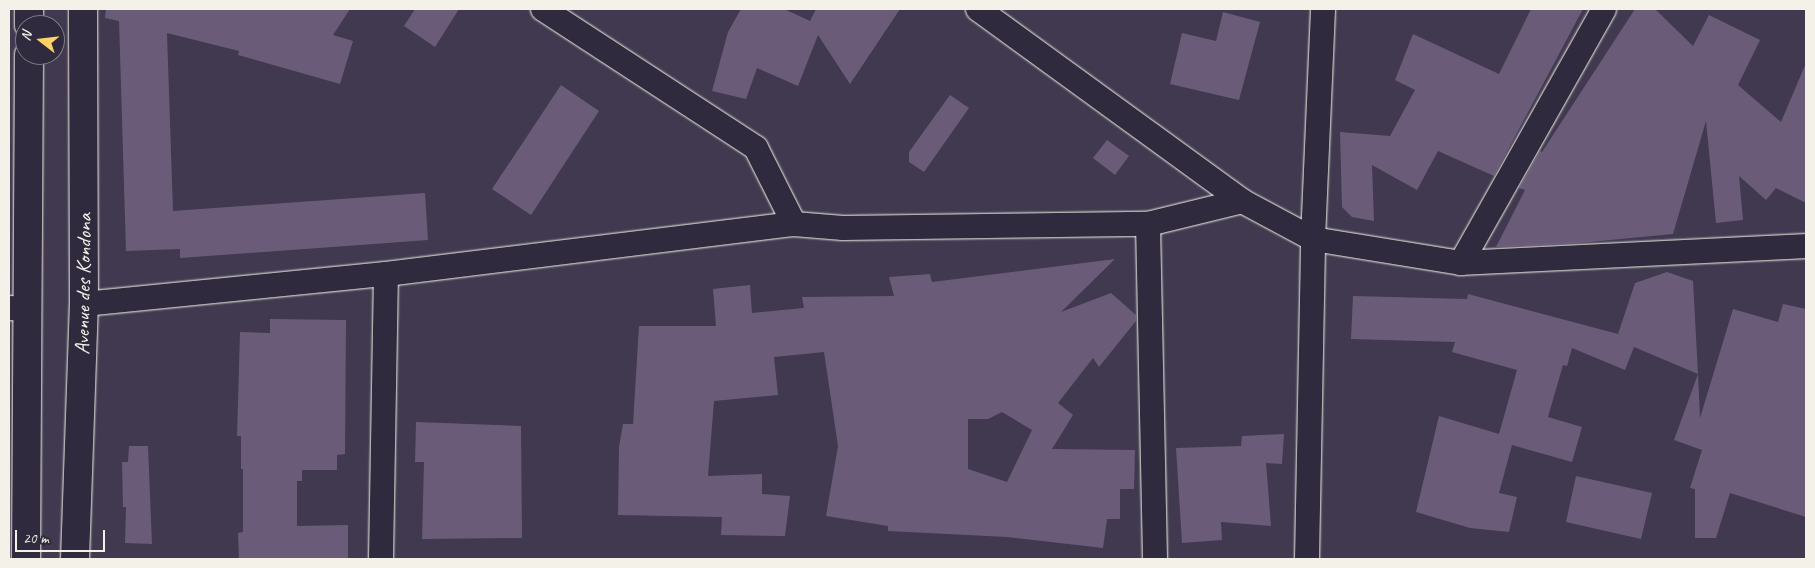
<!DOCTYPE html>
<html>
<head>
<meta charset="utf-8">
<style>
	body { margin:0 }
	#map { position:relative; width:1815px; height:568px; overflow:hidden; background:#41394f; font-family:Caveat,sans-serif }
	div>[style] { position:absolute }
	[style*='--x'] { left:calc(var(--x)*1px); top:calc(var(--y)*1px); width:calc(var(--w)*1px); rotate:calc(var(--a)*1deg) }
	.building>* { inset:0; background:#6a5c78 }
	.roads { filter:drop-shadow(0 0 1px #f4f1e8) drop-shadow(0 0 1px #f4f1e8) }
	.street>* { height:24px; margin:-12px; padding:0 12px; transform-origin:12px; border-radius:12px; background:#2f2a3d }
	.secondary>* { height:28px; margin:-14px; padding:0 14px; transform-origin:14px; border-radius:14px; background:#2f2a3d }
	span { translate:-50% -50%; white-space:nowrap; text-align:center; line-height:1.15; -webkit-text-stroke:4px #2f2a3d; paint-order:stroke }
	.street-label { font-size:21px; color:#f4f1e8 }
	.frame { position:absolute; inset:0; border:10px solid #f4f1e8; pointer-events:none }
	.north { position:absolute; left:15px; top:15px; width:50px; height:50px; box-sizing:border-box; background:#2f2a3d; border:1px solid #7e7a81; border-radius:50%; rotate:286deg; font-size:14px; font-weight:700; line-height:20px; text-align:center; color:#f4f1e8 }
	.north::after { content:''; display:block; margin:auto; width:18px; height:22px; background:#ffd166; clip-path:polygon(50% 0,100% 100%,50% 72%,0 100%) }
	.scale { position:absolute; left:15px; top:530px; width:90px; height:22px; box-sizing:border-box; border:2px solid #f4f1e8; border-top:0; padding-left:6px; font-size:15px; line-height:18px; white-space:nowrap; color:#f4f1e8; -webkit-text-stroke:4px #2f2a3d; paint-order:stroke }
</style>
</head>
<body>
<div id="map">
	<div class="building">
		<div style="clip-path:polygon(106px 9px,350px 9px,333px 35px,353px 41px,340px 84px,238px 55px,239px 51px,167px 33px,173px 211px,425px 193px,428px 240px,180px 258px,180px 249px,126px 251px,119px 21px,105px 18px)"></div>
		<div style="clip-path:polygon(415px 9px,459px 9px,435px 47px,404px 26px)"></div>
		<div style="clip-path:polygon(741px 9px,784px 9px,810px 21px,816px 9px,900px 9px,850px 84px,818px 35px,798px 86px,757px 68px,746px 99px,712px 91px,728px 32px)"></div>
		<div style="clip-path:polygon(1531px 9px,1583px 9px,1494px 176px,1438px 151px,1417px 190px,1372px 165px,1374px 221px,1352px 217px,1342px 207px,1340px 132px,1390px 136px,1415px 90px,1395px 80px,1413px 34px,1499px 74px)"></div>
		<div style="clip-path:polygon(1635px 9px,1655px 9px,1693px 46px,1709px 15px,1760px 40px,1738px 85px,1781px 122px,1806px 63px,1806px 203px,1776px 188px,1766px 200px,1739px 176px,1743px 220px,1716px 223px,1706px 121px,1673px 234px,1579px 243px,1496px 247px,1525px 190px,1519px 188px,1540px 151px,1542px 152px)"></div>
		<div style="clip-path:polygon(1223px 12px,1260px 22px,1239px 100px,1170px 84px,1182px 33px,1216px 41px)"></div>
		<div style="clip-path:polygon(561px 85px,599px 111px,531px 215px,492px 189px)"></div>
		<div style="clip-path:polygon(950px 95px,969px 108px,924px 172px,909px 162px,909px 152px)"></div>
		<div style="clip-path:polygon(1107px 140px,1129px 156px,1115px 175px,1093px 158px)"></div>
		<div style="clip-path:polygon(evenodd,1115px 259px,1061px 312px,1111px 293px,1136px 315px,1136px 321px,1099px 367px,1093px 358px,1058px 403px,1073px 415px,1052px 449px,1135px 450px,1134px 489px,1120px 489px,1120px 519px,1107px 519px,1103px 548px,1007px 537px,888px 531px,888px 526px,826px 516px,838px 446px,824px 352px,774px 357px,778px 395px,714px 401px,708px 476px,762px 474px,762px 494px,790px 496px,785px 536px,721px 535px,722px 517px,618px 515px,619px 447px,623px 424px,633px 424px,639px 326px,716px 326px,713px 289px,750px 285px,752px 313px,804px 308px,802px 297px,894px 296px,889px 277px,930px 274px,932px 282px,1115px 259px,1002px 412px,1032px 430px,1007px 482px,968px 469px,968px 419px,988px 419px,1002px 412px)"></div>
		<div style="clip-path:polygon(1667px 272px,1693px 281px,1698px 374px,1634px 347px,1625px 370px,1572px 348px,1567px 366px,1563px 365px,1548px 417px,1582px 427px,1572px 462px,1512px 445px,1499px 493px,1517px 497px,1509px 532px,1470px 528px,1416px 512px,1439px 416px,1499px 434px,1517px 370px,1452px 352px,1455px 342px,1351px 339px,1353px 296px,1467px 299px,1468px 294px,1618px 334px,1635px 283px)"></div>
		<div style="clip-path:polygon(1783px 304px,1806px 309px,1806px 517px,1730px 493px,1716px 538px,1695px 538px,1695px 489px,1690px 488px,1702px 450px,1674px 440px,1698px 374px,1700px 418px,1733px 309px,1778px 322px)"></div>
		<div style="clip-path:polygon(270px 319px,346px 320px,345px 454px,337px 455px,337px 470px,302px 470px,302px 481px,297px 481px,297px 526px,348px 525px,348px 559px,239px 559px,238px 533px,243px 532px,243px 469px,241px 469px,241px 436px,237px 436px,240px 332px,270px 333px)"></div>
		<div style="clip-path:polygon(416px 422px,521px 426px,522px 538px,422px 539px,424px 462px,415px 462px)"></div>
		<div style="clip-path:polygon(1284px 434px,1282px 464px,1266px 463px,1271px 526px,1221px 522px,1222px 540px,1182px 543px,1176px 448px,1241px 446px,1242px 436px)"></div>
		<div style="clip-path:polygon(129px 446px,148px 446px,152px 544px,125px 543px,126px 507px,123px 507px,122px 462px,128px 462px)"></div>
		<div style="clip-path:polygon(1576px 476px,1652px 493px,1641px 539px,1566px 522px)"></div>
	</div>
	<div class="roads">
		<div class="street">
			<div style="--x:543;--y:9;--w:254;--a:33.1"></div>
			<div style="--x:756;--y:148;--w:85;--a:63.4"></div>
			<div style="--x:978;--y:9;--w:326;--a:36"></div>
			<div style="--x:1242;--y:201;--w:81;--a:28.2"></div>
			<div style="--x:1313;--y:239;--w:150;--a:9.2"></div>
			<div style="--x:1461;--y:263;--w:345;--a:-2.8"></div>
			<div style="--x:1148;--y:224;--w:335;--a:88.8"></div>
			<div style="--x:1461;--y:263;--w:291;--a:-60.6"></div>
			<div style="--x:84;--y:304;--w:303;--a:-5.7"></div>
			<div style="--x:386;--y:274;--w:411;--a:-7"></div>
			<div style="--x:794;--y:224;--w:49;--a:4.7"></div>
			<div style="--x:843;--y:228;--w:305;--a:-0.8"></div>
			<div style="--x:1148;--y:224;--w:97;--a:-13.7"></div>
			<div style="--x:9;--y:308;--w:19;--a:3"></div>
			<div style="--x:381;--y:559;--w:285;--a:-89"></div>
			<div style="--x:1307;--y:559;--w:320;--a:-88.9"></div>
			<div style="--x:1313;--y:239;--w:230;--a:-87.5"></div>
		</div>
		<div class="secondary">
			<div style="--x:29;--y:25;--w:16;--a:-90"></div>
			<div style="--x:26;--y:559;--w:504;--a:-89.66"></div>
			<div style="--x:75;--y:559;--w:255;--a:-88"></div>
			<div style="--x:84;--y:304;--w:295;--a:-90.2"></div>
		</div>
	</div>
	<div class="street-label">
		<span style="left:83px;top:284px;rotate:-89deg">Avenue des Kondona</span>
	</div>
	<div class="frame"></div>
	<div class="north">N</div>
	<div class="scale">20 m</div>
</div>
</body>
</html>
